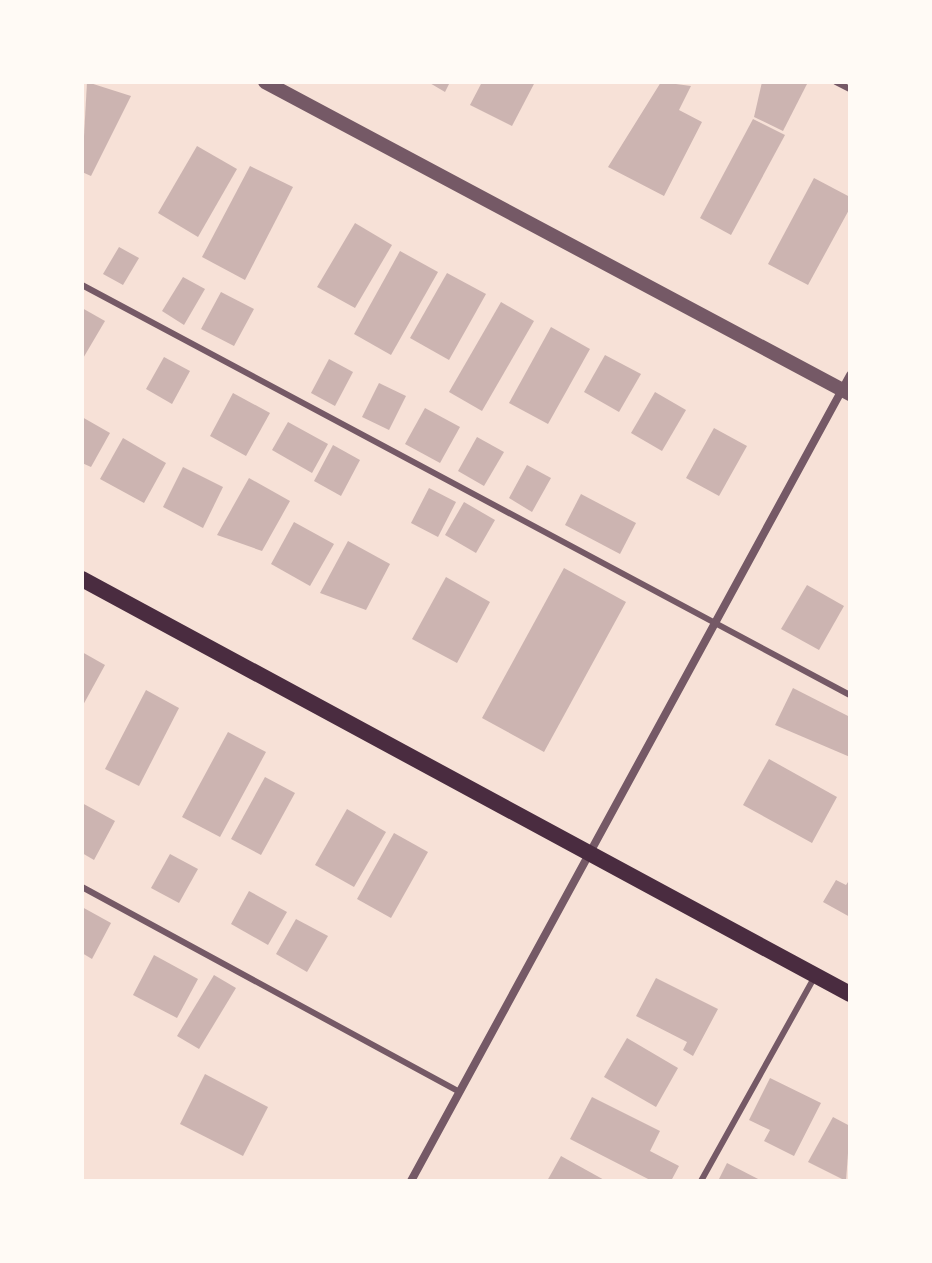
<!DOCTYPE html>
<html>
<head>
<meta charset="utf-8">
<style>
	body { margin:0 }
	#map { position:relative; width:932px; height:1263px; overflow:hidden; background:#f7e1d7; font-family:"Sofia Sans Condensed",sans-serif }
	div>[style] { position:absolute }
	[style*='--x'] { left:calc(var(--x)*1px); top:calc(var(--y)*1px); width:calc(var(--w)*1px); rotate:calc(var(--a)*1deg) }
	.building>* { inset:0; background:#ccb4b1 }
	.service>* { height:6px; margin:-3px; padding:0 3px; transform-origin:3px; border-radius:3px; background:#755966 }
	.minor>* { height:8px; margin:-4px; padding:0 4px; transform-origin:4px; border-radius:4px; background:#755966 }
	.tertiary>* { height:14px; margin:-7px; padding:0 7px; transform-origin:7px; border-radius:7px; background:#755966 }
	.secondary>* { height:16px; margin:-8px; padding:0 8px; transform-origin:8px; border-radius:8px; background:#4a2c40 }
	span { translate:-50% -50%; white-space:nowrap; text-align:center; line-height:1.15; -webkit-text-stroke:8px #fffaf5; paint-order:stroke }
	.frame { position:absolute; inset:0; border:84px solid #fffaf5; pointer-events:none }
</style>
</head>
<body>
<div id="map">
	<div class="building">
		<div style="clip-path:polygon(87px 82px,131px 96px,91px 176px,82px 172px)"></div>
		<div style="clip-path:polygon(428px 82px,450px 82px,445px 92px)"></div>
		<div style="clip-path:polygon(482px 82px,535px 82px,512px 126px,470px 105px)"></div>
		<div style="clip-path:polygon(661px 82px,691px 86px,679px 110px,702px 122px,664px 196px,608px 167px)"></div>
		<div style="clip-path:polygon(762px 82px,808px 82px,783px 131px,754px 117px)"></div>
		<div style="clip-path:polygon(753px 119px,785px 135px,731px 235px,700px 218px)"></div>
		<div style="clip-path:polygon(197px 146px,237px 169px,198px 237px,158px 213px)"></div>
		<div style="clip-path:polygon(250px 166px,293px 187px,245px 280px,202px 257px)"></div>
		<div style="clip-path:polygon(814px 178px,850px 197px,850px 208px,808px 285px,768px 264px)"></div>
		<div style="clip-path:polygon(355px 223px,392px 245px,355px 308px,317px 287px)"></div>
		<div style="clip-path:polygon(119px 247px,139px 258px,123px 285px,103px 274px)"></div>
		<div style="clip-path:polygon(400px 251px,438px 272px,391px 355px,354px 334px)"></div>
		<div style="clip-path:polygon(447px 273px,486px 294px,449px 360px,410px 338px)"></div>
		<div style="clip-path:polygon(183px 277px,205px 289px,184px 325px,162px 311px)"></div>
		<div style="clip-path:polygon(221px 292px,254px 309px,234px 346px,201px 329px)"></div>
		<div style="clip-path:polygon(501px 302px,534px 321px,482px 411px,449px 392px)"></div>
		<div style="clip-path:polygon(82px 308px,105px 321px,82px 360px)"></div>
		<div style="clip-path:polygon(551px 327px,590px 349px,548px 424px,509px 403px)"></div>
		<div style="clip-path:polygon(605px 355px,641px 374px,619px 412px,584px 392px)"></div>
		<div style="clip-path:polygon(164px 357px,190px 371px,172px 404px,146px 389px)"></div>
		<div style="clip-path:polygon(329px 359px,353px 372px,335px 406px,311px 393px)"></div>
		<div style="clip-path:polygon(379px 383px,406px 396px,389px 430px,362px 417px)"></div>
		<div style="clip-path:polygon(655px 392px,686px 410px,662px 451px,631px 433px)"></div>
		<div style="clip-path:polygon(233px 393px,270px 413px,246px 456px,210px 436px)"></div>
		<div style="clip-path:polygon(425px 408px,460px 427px,440px 463px,405px 444px)"></div>
		<div style="clip-path:polygon(82px 417px,110px 433px,91px 467px,82px 463px)"></div>
		<div style="clip-path:polygon(288px 422px,328px 444px,312px 473px,272px 450px)"></div>
		<div style="clip-path:polygon(714px 428px,747px 446px,719px 496px,686px 478px)"></div>
		<div style="clip-path:polygon(477px 437px,504px 452px,484px 486px,458px 471px)"></div>
		<div style="clip-path:polygon(123px 438px,166px 463px,144px 503px,100px 479px)"></div>
		<div style="clip-path:polygon(333px 445px,360px 460px,341px 496px,314px 481px)"></div>
		<div style="clip-path:polygon(527px 465px,551px 478px,532px 512px,509px 498px)"></div>
		<div style="clip-path:polygon(183px 467px,223px 487px,203px 528px,163px 507px)"></div>
		<div style="clip-path:polygon(249px 478px,290px 501px,262px 551px,217px 535px)"></div>
		<div style="clip-path:polygon(429px 488px,456px 502px,438px 537px,411px 523px)"></div>
		<div style="clip-path:polygon(581px 494px,636px 523px,620px 554px,565px 525px)"></div>
		<div style="clip-path:polygon(464px 502px,495px 520px,476px 553px,445px 535px)"></div>
		<div style="clip-path:polygon(294px 522px,334px 544px,310px 586px,271px 564px)"></div>
		<div style="clip-path:polygon(348px 541px,390px 564px,366px 610px,320px 593px)"></div>
		<div style="clip-path:polygon(564px 568px,626px 602px,544px 752px,482px 718px)"></div>
		<div style="clip-path:polygon(446px 577px,490px 602px,457px 663px,412px 639px)"></div>
		<div style="clip-path:polygon(807px 585px,844px 606px,819px 650px,781px 629px)"></div>
		<div style="clip-path:polygon(82px 652px,105px 665px,82px 707px)"></div>
		<div style="clip-path:polygon(793px 688px,850px 717px,850px 757px,775px 725px)"></div>
		<div style="clip-path:polygon(146px 690px,179px 708px,139px 786px,105px 769px)"></div>
		<div style="clip-path:polygon(228px 732px,266px 752px,220px 837px,182px 817px)"></div>
		<div style="clip-path:polygon(769px 759px,837px 797px,812px 843px,743px 805px)"></div>
		<div style="clip-path:polygon(265px 777px,295px 793px,261px 855px,231px 839px)"></div>
		<div style="clip-path:polygon(82px 803px,115px 821px,94px 860px,82px 853px)"></div>
		<div style="clip-path:polygon(347px 809px,386px 832px,354px 887px,315px 865px)"></div>
		<div style="clip-path:polygon(394px 833px,428px 852px,391px 918px,357px 899px)"></div>
		<div style="clip-path:polygon(170px 854px,198px 869px,179px 903px,151px 888px)"></div>
		<div style="clip-path:polygon(850px 879px,850px 917px,823px 902px,836px 880px,846px 885px)"></div>
		<div style="clip-path:polygon(249px 891px,287px 912px,268px 945px,231px 924px)"></div>
		<div style="clip-path:polygon(82px 907px,111px 923px,92px 959px,82px 953px)"></div>
		<div style="clip-path:polygon(296px 919px,328px 936px,307px 972px,276px 954px)"></div>
		<div style="clip-path:polygon(154px 955px,198px 979px,177px 1018px,133px 995px)"></div>
		<div style="clip-path:polygon(214px 975px,236px 988px,199px 1049px,177px 1036px)"></div>
		<div style="clip-path:polygon(656px 978px,718px 1009px,693px 1056px,683px 1050px,687px 1042px,636px 1016px)"></div>
		<div style="clip-path:polygon(627px 1038px,678px 1068px,656px 1107px,604px 1077px)"></div>
		<div style="clip-path:polygon(205px 1074px,268px 1107px,243px 1156px,180px 1124px)"></div>
		<div style="clip-path:polygon(770px 1078px,821px 1103px,794px 1156px,764px 1141px,770px 1130px,749px 1120px)"></div>
		<div style="clip-path:polygon(592px 1097px,660px 1131px,650px 1151px,679px 1166px,671px 1181px,652px 1181px,570px 1139px)"></div>
		<div style="clip-path:polygon(833px 1117px,850px 1126px,846px 1181px,808px 1162px)"></div>
		<div style="clip-path:polygon(561px 1156px,606px 1181px,547px 1181px)"></div>
		<div style="clip-path:polygon(727px 1163px,762px 1181px,718px 1181px)"></div>
	</div>
	<div class="service">
		<div style="--x:836;--y:82;--w:16;--a:27"></div>
		<div style="--x:82;--y:285;--w:871;--a:28.1"></div>
		<div style="--x:82;--y:887;--w:429;--a:28.5"></div>
		<div style="--x:701;--y:1181;--w:232;--a:-60.9"></div>
	</div>
	<div class="minor">
		<div style="--x:411;--y:1181;--w:918;--a:-61.42"></div>
	</div>
	<div class="tertiary">
		<div style="--x:265;--y:82;--w:663;--a:28.07"></div>
	</div>
	<div class="secondary">
		<div style="--x:82;--y:579;--w:873;--a:28.39"></div>
	</div>
	<div class="frame"></div>
</div>
</body>
</html>
